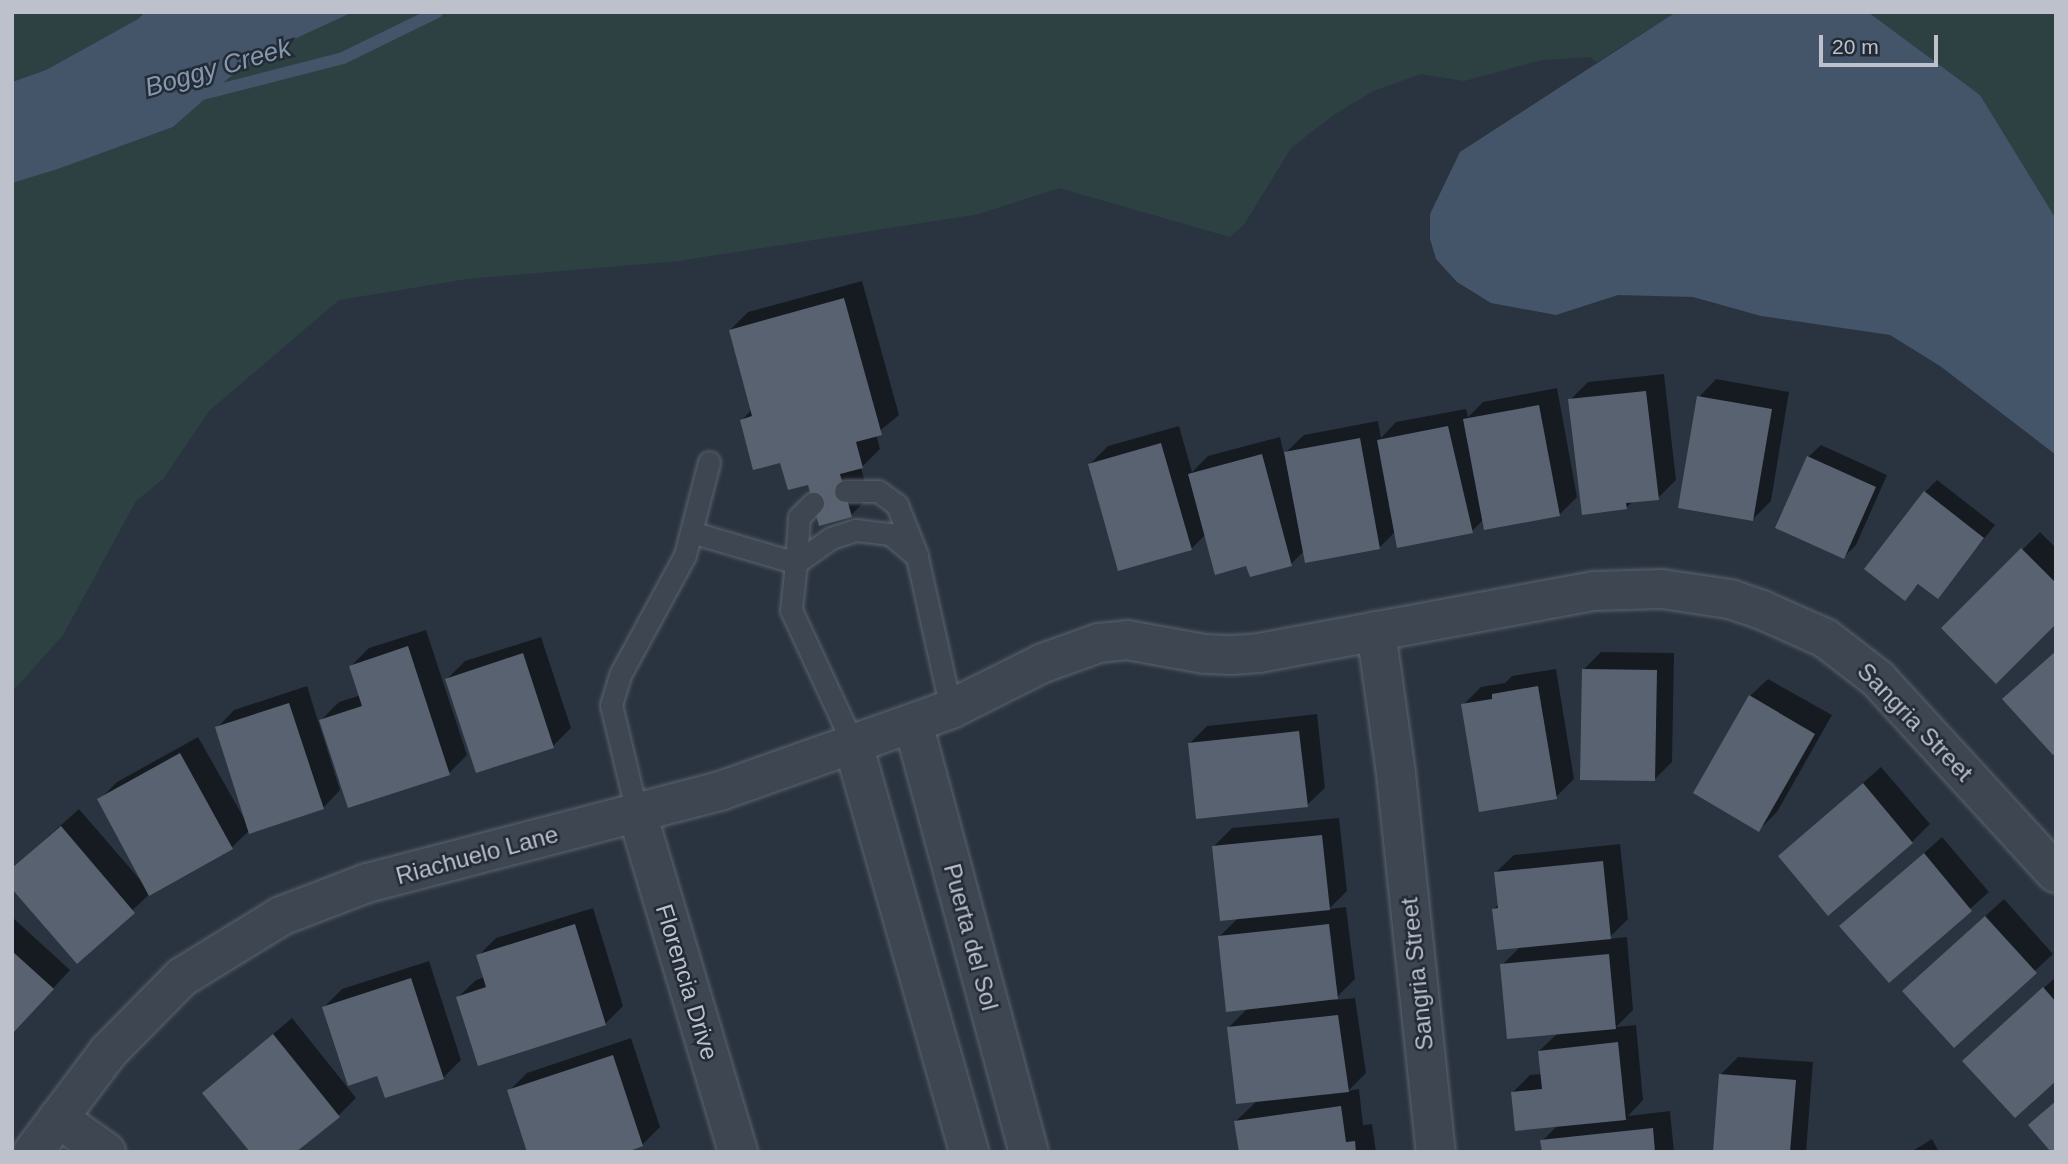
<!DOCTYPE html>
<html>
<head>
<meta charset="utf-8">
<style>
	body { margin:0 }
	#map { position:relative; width:2068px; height:1164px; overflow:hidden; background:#2a3441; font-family:Helvetica,sans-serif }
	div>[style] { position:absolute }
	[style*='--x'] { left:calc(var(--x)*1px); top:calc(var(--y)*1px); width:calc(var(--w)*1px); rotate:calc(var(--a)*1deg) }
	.green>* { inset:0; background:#2d4143 }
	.water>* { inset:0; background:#445469 }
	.shadow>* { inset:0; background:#0007 }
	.stream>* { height:12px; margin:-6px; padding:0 6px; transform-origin:6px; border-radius:6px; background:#445469 }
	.building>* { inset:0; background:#596270 }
	.roads { filter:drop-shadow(0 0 2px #5d646e) drop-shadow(0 0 2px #5d646e) }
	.lane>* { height:21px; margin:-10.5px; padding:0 10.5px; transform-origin:10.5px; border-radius:10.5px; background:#3e4651 }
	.street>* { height:38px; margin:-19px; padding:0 19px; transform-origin:19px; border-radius:19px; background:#3e4651 }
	span { translate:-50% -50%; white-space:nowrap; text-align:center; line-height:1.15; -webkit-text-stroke:5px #232b36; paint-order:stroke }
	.street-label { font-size:24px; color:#bcc1cb }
	.water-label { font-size:26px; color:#8698ae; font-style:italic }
	.frame { position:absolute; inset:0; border:14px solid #bcc1cb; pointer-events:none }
	.scale { position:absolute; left:1819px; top:35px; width:119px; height:32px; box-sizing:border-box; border:4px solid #bcc1cb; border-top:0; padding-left:9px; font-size:21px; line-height:24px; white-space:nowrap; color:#bcc1cb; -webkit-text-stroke:5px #232b36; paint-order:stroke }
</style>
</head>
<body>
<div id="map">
	<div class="green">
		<div style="clip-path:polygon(12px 12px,145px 12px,138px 19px,46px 70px,12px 82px)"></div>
		<div style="clip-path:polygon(353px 12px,1676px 12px,1597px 62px,1590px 57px,1542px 60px,1464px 81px,1421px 74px,1373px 91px,1332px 116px,1291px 148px,1245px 223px,1230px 237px,1059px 188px,979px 214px,678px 261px,467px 279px,339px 300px,209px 411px,163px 479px,136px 501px,63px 635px,12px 692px,12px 183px,58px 169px,173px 127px,230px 77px,286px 43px)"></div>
		<div style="clip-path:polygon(1868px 12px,2056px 12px,2056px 219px,1980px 95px)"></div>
	</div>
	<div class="water">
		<div style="clip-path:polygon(145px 12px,353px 12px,286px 43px,230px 77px,173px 127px,58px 169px,12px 183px,12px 82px,46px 70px,138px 19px)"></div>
		<div style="clip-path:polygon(1676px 12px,1868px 12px,1980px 95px,2056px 219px,2056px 455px,1940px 366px,1890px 335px,1761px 316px,1693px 297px,1618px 295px,1556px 315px,1491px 303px,1457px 282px,1436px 259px,1430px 239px,1430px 214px,1460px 152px)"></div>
	</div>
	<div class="shadow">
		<div style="clip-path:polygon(862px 281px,899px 415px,876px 434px,880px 449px,861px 468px,869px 497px,851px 515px,781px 461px,742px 420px,752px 409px,730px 330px,748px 312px)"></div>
		<div style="clip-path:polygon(1664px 374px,1676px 480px,1658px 498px,1633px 501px,1626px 508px,1570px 400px,1588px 382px)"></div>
		<div style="clip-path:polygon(1716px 379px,1789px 392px,1771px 501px,1753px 519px,1699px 397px)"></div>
		<div style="clip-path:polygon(1557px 388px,1577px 497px,1559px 515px,1484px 519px,1472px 531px,1395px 532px,1379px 548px,1304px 551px,1291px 564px,1248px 564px,1206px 534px,1191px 549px,1090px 464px,1108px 446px,1179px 426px,1192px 472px,1208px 456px,1280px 437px,1284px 454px,1304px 435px,1378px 421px,1381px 438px,1396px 422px,1466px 409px,1468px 417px,1483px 402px)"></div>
		<div style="clip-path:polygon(1821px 445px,1887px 475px,1856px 545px,1844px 557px,1808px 457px)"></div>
		<div style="clip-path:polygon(1937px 480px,1995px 525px,1938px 596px,1920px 583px,1905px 599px,1925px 492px)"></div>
		<div style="clip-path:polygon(2040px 532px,2056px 548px,2056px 622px,1944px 628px)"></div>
		<div style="clip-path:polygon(426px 630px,467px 755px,449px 773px,321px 720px,339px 702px,361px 695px,351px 666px,369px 648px)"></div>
		<div style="clip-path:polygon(541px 637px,571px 728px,553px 746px,447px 679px,465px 661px)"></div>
		<div style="clip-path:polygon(1601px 652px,1674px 653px,1672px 762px,1654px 780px,1583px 670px)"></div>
		<div style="clip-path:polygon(1556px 669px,1574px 779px,1556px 797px,1463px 705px,1481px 687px,1505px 683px,1512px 676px)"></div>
		<div style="clip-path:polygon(1768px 679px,1832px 715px,1777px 812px,1759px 830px,1750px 696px)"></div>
		<div style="clip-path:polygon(307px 686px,340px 790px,323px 808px,250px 830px,232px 847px,151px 893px,77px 961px,12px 869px,79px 809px,142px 882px,99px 800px,117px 782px,198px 737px,245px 820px,217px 728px,234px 710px)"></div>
		<div style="clip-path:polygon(1317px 714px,1325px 788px,1307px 805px,1189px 744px,1207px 726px)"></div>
		<div style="clip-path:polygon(1881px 767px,1930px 824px,1912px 842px,1780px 856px)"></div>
		<div style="clip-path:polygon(1339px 818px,1347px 891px,1329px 909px,1346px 907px,1355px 979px,1334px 1000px,1355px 998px,1366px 1073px,1348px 1091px,1359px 1089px,1363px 1125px,1372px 1124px,1376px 1152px,1240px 1152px,1236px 1121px,1258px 1100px,1229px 1027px,1249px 1007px,1219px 937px,1239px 917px,1214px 846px,1232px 828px)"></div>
		<div style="clip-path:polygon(1942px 837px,1989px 892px,1889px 981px,1842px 926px)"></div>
		<div style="clip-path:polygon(1620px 844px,1628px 919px,1608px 939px,1627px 937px,1633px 1010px,1616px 1027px,1636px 1025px,1643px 1100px,1628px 1116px,1670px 1111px,1674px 1152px,1543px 1152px,1542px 1141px,1558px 1125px,1512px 1093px,1530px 1075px,1542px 1074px,1539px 1051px,1558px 1033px,1502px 965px,1521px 946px,1494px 909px,1499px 904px,1496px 872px,1514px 855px)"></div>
		<div style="clip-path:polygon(2004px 899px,2053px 954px,1954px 1046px,1922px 974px)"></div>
		<div style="clip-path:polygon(593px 908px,623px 1006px,605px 1024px,458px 997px,476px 980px,485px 977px,478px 956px,496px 938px)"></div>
		<div style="clip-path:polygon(12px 917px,70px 970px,12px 1033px)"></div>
		<div style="clip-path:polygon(429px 961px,461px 1060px,443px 1078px,379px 1074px,324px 1007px,342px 989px)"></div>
		<div style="clip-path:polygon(2056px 977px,2056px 1079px,1982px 1043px)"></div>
		<div style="clip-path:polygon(292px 1018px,356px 1098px,339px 1115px,204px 1093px)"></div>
		<div style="clip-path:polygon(631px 1038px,660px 1127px,642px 1145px,509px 1091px,527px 1073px)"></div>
		<div style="clip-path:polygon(1738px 1057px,1813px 1062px,1806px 1152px,1714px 1152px,1720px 1075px)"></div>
		<div style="clip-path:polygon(1932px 1139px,1939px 1152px,1911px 1152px)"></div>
	</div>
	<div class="stream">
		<div style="--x:199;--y:95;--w:149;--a:-14.4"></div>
		<div style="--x:343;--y:58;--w:105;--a:-26.1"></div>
	</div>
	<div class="building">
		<div style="clip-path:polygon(844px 298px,882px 435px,856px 442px,863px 468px,840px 474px,852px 517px,819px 526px,808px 485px,788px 490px,780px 463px,753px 470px,740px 420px,752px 416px,729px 330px)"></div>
		<div style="clip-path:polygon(1646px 391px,1659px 500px,1626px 503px,1627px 509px,1582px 515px,1568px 399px)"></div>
		<div style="clip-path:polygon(1697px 396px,1772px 409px,1753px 521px,1678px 508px)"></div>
		<div style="clip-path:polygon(1539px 405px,1560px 516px,1484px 530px,1463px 419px)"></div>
		<div style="clip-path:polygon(1448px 426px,1473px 533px,1397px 548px,1377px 440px)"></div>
		<div style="clip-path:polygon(1360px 438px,1380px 549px,1305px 563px,1284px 452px)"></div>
		<div style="clip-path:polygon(1161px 443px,1192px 550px,1118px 571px,1088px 464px)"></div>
		<div style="clip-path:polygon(1262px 454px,1292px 566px,1250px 577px,1246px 566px,1215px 575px,1188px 474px)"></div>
		<div style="clip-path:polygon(1807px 456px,1876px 487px,1844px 559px,1775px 528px)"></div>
		<div style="clip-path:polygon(1924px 491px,1984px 538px,1938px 599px,1918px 584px,1905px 601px,1864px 569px)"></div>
		<div style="clip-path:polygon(2021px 548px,2056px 583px,2056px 624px,1996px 684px,1941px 628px)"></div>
		<div style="clip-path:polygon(408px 646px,450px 775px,348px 808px,319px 720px,362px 706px,349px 666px)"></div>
		<div style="clip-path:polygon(2056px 651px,2056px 753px,2053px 755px,2002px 699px)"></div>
		<div style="clip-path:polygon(523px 653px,554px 748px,476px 773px,445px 679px)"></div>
		<div style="clip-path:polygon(1582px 669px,1657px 670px,1655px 781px,1580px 780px)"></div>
		<div style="clip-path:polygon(1538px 686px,1557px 799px,1479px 812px,1461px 704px,1492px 699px,1492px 694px)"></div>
		<div style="clip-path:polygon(1749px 695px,1815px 734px,1759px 832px,1693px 793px)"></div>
		<div style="clip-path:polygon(289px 703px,324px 809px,249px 834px,215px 727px)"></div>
		<div style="clip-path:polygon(1299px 731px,1308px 807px,1196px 819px,1188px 743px)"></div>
		<div style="clip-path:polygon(180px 753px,233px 849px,149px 896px,97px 799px)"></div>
		<div style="clip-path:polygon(1863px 783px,1913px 843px,1828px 916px,1778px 856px)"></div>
		<div style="clip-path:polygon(61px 826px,135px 913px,77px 964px,12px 889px,12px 868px)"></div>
		<div style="clip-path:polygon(1322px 835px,1330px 910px,1220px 921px,1212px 846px)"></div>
		<div style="clip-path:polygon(1924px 853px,1972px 911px,1889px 983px,1839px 926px)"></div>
		<div style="clip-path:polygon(1603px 861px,1611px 939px,1497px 950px,1492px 909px,1498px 908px,1494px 872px)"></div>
		<div style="clip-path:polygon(1985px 916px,2037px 973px,1954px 1048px,1902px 991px)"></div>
		<div style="clip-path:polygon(575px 924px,606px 1025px,478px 1066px,456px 997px,486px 987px,476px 955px)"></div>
		<div style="clip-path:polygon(1329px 924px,1338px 999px,1226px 1012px,1218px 936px)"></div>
		<div style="clip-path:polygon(12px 951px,54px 989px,12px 1034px)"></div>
		<div style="clip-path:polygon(1609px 954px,1616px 1029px,1507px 1039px,1500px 964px)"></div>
		<div style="clip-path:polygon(411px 978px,444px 1079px,385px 1098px,377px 1076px,348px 1086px,322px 1007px)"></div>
		<div style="clip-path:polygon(2043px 987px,2056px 1002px,2056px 1081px,2015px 1118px,1962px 1061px)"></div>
		<div style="clip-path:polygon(1338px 1015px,1349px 1092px,1236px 1104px,1227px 1027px)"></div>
		<div style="clip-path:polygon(273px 1034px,340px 1117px,296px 1152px,250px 1152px,202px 1093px)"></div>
		<div style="clip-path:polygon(1618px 1042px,1626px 1120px,1515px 1131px,1511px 1092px,1542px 1089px,1538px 1051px)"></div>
		<div style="clip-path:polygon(613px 1055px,643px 1146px,627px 1152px,527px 1152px,507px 1090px)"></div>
		<div style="clip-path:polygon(1719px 1074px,1796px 1080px,1790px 1152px,1713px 1152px)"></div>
		<div style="clip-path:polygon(2056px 1101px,2056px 1152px,2051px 1152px,2028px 1125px)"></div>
		<div style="clip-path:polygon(1341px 1106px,1346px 1142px,1355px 1141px,1356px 1152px,1239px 1152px,1234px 1121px)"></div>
		<div style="clip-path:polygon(1653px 1128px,1655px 1152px,1542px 1152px,1540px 1140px)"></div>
	</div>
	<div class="roads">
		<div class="lane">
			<div style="--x:845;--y:491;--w:33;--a:0"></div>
			<div style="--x:878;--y:491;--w:24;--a:36"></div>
			<div style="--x:897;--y:505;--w:54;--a:68.2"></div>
			<div style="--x:691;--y:532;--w:109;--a:16.4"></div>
			<div style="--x:796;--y:563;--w:46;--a:-86.3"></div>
			<div style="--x:799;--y:517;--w:20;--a:-45"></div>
			<div style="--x:853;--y:744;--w:148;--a:-114.8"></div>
			<div style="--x:791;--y:610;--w:47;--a:-83.9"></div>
			<div style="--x:796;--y:563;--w:43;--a:-35.5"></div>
			<div style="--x:831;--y:538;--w:26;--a:-18"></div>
			<div style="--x:856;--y:530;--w:34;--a:7"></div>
			<div style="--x:890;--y:534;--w:35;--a:40"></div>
			<div style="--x:917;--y:557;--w:156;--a:77.4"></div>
			<div style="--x:637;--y:813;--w:111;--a:-103.5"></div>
			<div style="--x:611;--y:705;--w:34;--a:-73"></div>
			<div style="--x:621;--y:673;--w:134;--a:-61.5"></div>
			<div style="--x:685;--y:555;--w:96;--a:-75.5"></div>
		</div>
		<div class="street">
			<div style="--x:1376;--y:631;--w:144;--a:82"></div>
			<div style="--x:1396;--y:774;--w:380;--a:84"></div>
			<div style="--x:913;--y:723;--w:444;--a:74.9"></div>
			<div style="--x:853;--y:744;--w:424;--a:74.1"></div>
			<div style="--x:637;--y:813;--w:354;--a:73.4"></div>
			<div style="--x:58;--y:1118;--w:59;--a:35.3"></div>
			<div style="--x:33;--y:1152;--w:125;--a:-53.1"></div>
			<div style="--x:108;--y:1052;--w:105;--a:-45.4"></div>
			<div style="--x:182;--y:977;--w:116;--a:-31.6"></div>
			<div style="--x:281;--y:916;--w:92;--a:-21"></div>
			<div style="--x:367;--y:883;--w:365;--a:-14.6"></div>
			<div style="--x:720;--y:791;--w:245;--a:-19.5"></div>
			<div style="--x:951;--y:709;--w:103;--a:-26.6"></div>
			<div style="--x:1043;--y:663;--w:59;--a:-19.7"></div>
			<div style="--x:1099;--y:643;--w:28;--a:-6"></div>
			<div style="--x:1127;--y:640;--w:79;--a:10.2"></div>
			<div style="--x:1205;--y:654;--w:27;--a:2"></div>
			<div style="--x:1232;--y:655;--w:27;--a:-4"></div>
			<div style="--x:1259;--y:653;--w:341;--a:-10.5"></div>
			<div style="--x:1594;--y:591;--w:68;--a:-1.7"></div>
			<div style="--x:1662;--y:589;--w:69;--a:8.4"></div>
			<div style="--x:1730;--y:599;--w:34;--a:19"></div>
			<div style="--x:1762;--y:610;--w:69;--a:24"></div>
			<div style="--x:1825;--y:638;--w:67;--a:37.7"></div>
			<div style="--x:1878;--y:679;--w:263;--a:47.5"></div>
		</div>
	</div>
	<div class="street-label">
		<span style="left:1915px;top:722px;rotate:46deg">Sangria Street</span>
		<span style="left:477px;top:855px;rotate:-15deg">Riachuelo Lane</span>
		<span style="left:971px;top:937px;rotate:75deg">Puerta del Sol</span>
		<span style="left:1417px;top:974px;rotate:-96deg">Sangria Street</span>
		<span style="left:687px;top:982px;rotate:73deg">Florencia Drive</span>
	</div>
	<div class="water-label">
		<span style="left:218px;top:68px;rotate:-16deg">Boggy Creek</span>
	</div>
	<div class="frame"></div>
	<div class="scale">20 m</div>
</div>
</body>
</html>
